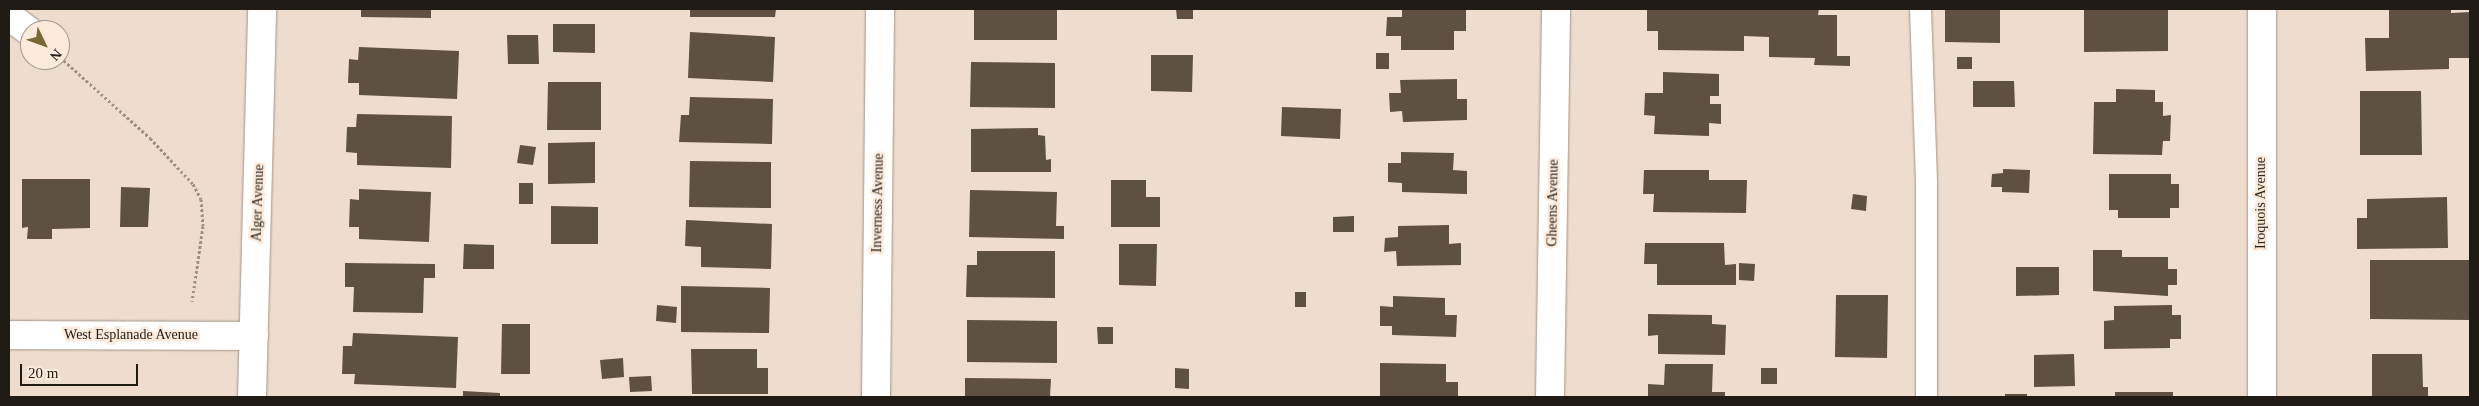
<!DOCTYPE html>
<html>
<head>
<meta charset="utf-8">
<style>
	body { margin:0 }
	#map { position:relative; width:2479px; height:406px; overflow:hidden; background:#eeddce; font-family:Georgia,serif }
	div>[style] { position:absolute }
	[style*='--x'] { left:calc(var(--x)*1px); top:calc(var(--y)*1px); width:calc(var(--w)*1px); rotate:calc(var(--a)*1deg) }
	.building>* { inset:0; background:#5f5044 }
	.path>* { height:3px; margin-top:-1.5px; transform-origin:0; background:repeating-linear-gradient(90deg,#9c8f84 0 2.5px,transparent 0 5px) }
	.roads { filter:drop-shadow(0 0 1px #a49486) drop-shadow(0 0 1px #a49486) }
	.service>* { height:21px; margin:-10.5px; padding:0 10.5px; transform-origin:10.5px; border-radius:10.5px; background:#fff }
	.minor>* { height:28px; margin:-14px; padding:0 14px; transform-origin:14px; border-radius:14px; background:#fff }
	span { translate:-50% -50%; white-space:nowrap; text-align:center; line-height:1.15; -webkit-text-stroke:5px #fceadb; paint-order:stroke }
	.street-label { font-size:14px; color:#211b16 }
	.frame { position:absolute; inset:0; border:10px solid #211b16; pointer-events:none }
	.north { position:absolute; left:20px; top:20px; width:50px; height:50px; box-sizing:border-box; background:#fceadb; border:1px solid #a4978c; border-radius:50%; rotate:132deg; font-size:14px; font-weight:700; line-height:20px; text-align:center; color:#211b16 }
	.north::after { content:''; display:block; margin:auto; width:18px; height:22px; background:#796836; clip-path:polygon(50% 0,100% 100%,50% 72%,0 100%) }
	.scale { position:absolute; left:20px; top:364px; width:118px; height:22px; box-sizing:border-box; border:2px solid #211b16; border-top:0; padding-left:6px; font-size:15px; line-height:18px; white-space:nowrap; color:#211b16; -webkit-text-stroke:4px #fceadb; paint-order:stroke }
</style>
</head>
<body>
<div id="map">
	<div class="building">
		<div style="clip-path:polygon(361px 9px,431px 9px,431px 18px,361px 17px)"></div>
		<div style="clip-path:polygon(690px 9px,776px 9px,775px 17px,690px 17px)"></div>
		<div style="clip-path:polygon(974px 9px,1057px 9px,1057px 40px,974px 40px)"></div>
		<div style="clip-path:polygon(1176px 9px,1193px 9px,1193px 19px,1177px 19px)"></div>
		<div style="clip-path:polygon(1402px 9px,1466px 9px,1466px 31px,1454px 31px,1454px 50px,1401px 50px,1401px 36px,1386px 36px,1387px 17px,1402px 17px)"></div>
		<div style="clip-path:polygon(1647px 9px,1819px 9px,1818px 15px,1837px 15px,1837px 56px,1850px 56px,1850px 66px,1814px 65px,1815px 58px,1769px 57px,1769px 37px,1744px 36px,1744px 51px,1658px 50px,1658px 31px,1647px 31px)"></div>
		<div style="clip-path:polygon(1945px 9px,2000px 9px,2000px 43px,1945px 42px)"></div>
		<div style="clip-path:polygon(2084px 9px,2168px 9px,2168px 51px,2084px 52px)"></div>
		<div style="clip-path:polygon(2389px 9px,2451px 9px,2451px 13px,2470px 12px,2470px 58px,2449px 58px,2449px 69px,2366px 71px,2365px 38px,2389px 38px)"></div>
		<div style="clip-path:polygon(553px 24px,595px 24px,595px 53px,553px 52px)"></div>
		<div style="clip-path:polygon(690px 32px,775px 37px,773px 82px,688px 78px)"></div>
		<div style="clip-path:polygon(507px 35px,538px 35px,539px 64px,508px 64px)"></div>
		<div style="clip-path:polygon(359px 47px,459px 51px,457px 99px,359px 95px,359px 83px,348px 83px,349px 59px,358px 60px)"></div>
		<div style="clip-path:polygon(1376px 53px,1389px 53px,1389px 69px,1376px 69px)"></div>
		<div style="clip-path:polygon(1151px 55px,1193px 55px,1192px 92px,1151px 91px)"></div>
		<div style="clip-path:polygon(1957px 57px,1972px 57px,1972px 69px,1957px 69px)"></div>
		<div style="clip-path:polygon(971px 62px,1055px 63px,1055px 108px,970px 107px)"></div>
		<div style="clip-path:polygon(1663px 72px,1719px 74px,1719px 96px,1710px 96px,1710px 104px,1721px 104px,1721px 124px,1709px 123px,1709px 136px,1654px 134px,1655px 116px,1644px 115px,1645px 93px,1663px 93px)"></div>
		<div style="clip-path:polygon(1457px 79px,1457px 99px,1467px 99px,1467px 120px,1403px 122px,1402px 111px,1390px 112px,1389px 93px,1401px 93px,1400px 80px)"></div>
		<div style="clip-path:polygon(1973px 81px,2014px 81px,2015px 107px,1973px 107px)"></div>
		<div style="clip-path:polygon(548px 82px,601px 82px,601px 130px,547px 130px)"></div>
		<div style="clip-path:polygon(2116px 89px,2155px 90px,2155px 102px,2163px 102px,2163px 116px,2171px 115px,2170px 141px,2163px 141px,2162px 155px,2093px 154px,2094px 102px,2116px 102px)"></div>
		<div style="clip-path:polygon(2360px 91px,2421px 91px,2422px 155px,2360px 155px)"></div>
		<div style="clip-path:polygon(690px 97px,773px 99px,772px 144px,679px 142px,681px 115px,689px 115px)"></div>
		<div style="clip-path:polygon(1282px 107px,1341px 109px,1340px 139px,1281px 136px)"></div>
		<div style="clip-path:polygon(357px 114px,452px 116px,451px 168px,357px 165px,357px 153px,346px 152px,347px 127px,356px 127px)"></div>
		<div style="clip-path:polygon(1038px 128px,1038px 135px,1045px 136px,1046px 160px,1051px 159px,1051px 172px,971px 172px,971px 129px)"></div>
		<div style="clip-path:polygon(595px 142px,595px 183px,548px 184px,548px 143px)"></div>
		<div style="clip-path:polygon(520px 145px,536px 147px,533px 165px,517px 163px)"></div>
		<div style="clip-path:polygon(1401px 152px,1454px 153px,1453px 170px,1467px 171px,1467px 194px,1402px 192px,1402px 183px,1388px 182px,1388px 163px,1401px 163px)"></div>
		<div style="clip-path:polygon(690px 161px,771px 162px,771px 208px,689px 207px)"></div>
		<div style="clip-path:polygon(2003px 169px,2030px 170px,2029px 193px,2002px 192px,2002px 187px,1991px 187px,1992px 174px,2003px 173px)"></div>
		<div style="clip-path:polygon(1644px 170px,1709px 170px,1709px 180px,1747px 180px,1746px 213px,1653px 212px,1654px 194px,1643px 194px)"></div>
		<div style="clip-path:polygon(2109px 174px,2171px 174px,2171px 184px,2179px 184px,2179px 208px,2170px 208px,2170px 218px,2118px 218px,2118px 210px,2109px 210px)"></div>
		<div style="clip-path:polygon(22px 179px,90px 179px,90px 228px,52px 229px,52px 239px,27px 239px,28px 227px,22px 228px)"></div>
		<div style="clip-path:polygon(1111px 180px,1146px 180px,1146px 197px,1160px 197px,1160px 227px,1111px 227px)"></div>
		<div style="clip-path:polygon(519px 183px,533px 183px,533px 204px,519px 204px)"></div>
		<div style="clip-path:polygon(121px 187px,150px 188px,148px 227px,120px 227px)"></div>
		<div style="clip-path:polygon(359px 189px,431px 192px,429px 242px,359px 239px,359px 227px,349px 227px,350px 199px,359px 200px)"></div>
		<div style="clip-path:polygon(970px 190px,1057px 192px,1056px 226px,1064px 226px,1064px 239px,969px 237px)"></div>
		<div style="clip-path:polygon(1853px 194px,1867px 196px,1866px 211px,1851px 209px)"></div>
		<div style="clip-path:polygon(2447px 197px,2448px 248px,2357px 249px,2357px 218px,2367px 218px,2367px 199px)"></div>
		<div style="clip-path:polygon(551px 206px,598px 207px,598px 244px,551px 244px)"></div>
		<div style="clip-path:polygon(1354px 216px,1354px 232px,1333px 232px,1333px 217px)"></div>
		<div style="clip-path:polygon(686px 220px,772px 224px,771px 269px,701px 267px,701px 247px,685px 246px)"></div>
		<div style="clip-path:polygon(1449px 225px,1449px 244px,1461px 243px,1461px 265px,1397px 266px,1396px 251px,1384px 252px,1385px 238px,1398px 237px,1398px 226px)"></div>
		<div style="clip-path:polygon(1645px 243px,1724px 243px,1725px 265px,1736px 264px,1736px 285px,1657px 285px,1657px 264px,1644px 264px)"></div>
		<div style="clip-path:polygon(464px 244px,494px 245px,494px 269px,463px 269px)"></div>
		<div style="clip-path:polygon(1119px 244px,1157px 244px,1156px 286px,1119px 285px)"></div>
		<div style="clip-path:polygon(2093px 250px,2122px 250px,2122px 257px,2168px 257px,2168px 269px,2177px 269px,2177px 285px,2168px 285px,2168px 296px,2093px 291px)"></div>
		<div style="clip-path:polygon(977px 251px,1055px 251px,1055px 298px,966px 297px,967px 265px,977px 265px)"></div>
		<div style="clip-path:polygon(2370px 260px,2470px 260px,2470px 320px,2370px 319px)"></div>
		<div style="clip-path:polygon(345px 263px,435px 264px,435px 278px,424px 278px,423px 313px,353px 312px,354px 287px,345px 287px)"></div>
		<div style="clip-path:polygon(1739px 263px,1755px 264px,1754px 281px,1739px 280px)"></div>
		<div style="clip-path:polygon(2016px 267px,2059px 267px,2059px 295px,2016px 296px)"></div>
		<div style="clip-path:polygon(681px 286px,770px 288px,769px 333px,681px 332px)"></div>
		<div style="clip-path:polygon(1295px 292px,1306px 292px,1306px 307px,1295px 307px)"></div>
		<div style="clip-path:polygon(1836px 295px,1888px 295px,1887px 358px,1835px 357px)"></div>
		<div style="clip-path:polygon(1393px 296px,1445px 298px,1445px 315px,1457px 315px,1456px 337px,1392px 335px,1392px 326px,1380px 326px,1380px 306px,1393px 307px)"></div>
		<div style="clip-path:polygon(657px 305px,677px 307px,676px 323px,656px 321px)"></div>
		<div style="clip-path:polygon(2172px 305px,2172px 315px,2181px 315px,2181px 339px,2170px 339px,2170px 348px,2104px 349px,2104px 321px,2114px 320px,2114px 306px)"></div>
		<div style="clip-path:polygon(1648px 314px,1712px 315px,1712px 324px,1726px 325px,1725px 355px,1658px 354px,1658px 335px,1648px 336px)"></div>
		<div style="clip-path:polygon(967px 320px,1057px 321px,1057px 363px,967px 362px)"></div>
		<div style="clip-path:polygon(502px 324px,530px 324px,530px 374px,501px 374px)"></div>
		<div style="clip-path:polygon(1097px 327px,1113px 327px,1113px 344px,1098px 344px)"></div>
		<div style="clip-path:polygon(353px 333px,458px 337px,456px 388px,354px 384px,355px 374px,342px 374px,343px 346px,352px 346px)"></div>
		<div style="clip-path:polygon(691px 349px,757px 349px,757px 368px,768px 368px,768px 394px,692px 394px)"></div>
		<div style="clip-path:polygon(2074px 354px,2075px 386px,2034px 387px,2034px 355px)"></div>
		<div style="clip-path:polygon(2372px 354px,2422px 354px,2423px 387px,2428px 387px,2428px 397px,2372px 397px)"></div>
		<div style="clip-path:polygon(623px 358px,624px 377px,602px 379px,600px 360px)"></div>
		<div style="clip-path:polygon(1380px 363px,1446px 364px,1446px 382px,1458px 382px,1458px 397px,1380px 397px)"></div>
		<div style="clip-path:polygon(1665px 364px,1713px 364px,1712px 392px,1725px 392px,1725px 397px,1648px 397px,1648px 384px,1664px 385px)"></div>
		<div style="clip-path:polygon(1175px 368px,1189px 369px,1189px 389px,1175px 388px)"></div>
		<div style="clip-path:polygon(1761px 368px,1777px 368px,1777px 384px,1761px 384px)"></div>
		<div style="clip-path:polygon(651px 376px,652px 391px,630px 392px,629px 377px)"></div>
		<div style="clip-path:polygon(965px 378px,1051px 379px,1050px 397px,965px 397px)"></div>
		<div style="clip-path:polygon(463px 391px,500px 393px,500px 397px,463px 397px)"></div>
		<div style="clip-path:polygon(2115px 392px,2173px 392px,2173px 397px,2115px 397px)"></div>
		<div style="clip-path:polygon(2005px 394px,2027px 394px,2027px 397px,2005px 397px)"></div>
	</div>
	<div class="path">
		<div style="--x:60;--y:57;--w:121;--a:42"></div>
		<div style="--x:150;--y:138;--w:63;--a:46.9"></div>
		<div style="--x:193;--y:184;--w:17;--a:62"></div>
		<div style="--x:201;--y:199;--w:27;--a:86"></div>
		<div style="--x:203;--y:226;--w:76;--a:98.3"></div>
	</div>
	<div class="roads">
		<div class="service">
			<div style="--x:1920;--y:9;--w:176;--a:88"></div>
			<div style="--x:1926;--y:185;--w:212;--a:90"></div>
		</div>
		<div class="minor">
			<div style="--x:9;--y:16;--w:26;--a:37"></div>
			<div style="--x:9;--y:335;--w:245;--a:0.2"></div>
			<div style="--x:252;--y:397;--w:388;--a:-88.5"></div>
			<div style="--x:876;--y:397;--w:388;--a:-89.4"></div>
			<div style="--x:1550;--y:397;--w:388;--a:-89.1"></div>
			<div style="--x:2262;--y:397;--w:388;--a:-90"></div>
		</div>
	</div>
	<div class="street-label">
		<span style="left:258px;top:203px;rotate:-88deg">Alger Avenue</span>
		<span style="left:878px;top:203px;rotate:-89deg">Inverness Avenue</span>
		<span style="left:1553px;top:203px;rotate:-89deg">Gheens Avenue</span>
		<span style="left:2261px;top:203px;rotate:-90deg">Iroquois Avenue</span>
		<span style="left:131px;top:335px">West Esplanade Avenue</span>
	</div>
	<div class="frame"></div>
	<div class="north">N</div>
	<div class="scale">20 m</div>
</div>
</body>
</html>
